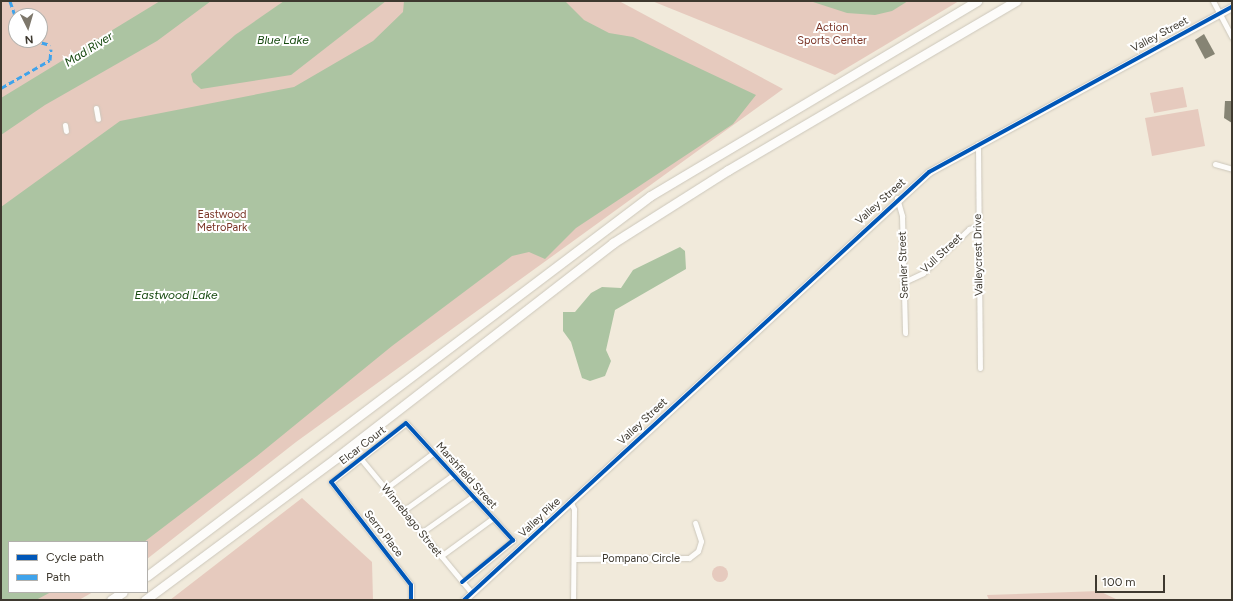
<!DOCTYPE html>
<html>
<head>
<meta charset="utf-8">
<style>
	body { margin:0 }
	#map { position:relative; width:1233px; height:601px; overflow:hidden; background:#f1eadb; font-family:Figtree,sans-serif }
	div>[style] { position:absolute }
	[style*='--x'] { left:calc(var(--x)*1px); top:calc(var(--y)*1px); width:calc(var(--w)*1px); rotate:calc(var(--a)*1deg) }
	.green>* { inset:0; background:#e6cabe }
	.round { border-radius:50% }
	.water>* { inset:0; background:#acc4a2 }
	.building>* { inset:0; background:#868474 }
	.roads { filter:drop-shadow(0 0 1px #ccc7bb) drop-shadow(0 0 1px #ccc7bb) }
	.street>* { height:5px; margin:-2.5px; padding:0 2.5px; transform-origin:2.5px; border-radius:2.5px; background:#fdfcfa }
	.secondary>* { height:7px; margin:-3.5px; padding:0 3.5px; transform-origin:3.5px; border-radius:3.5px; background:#fdfcfa }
	.highway>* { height:9px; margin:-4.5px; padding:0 4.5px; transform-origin:4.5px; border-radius:4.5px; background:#fdfcfa }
	.quiet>* { height:3px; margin-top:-1.5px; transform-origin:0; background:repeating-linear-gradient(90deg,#3fa3eb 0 6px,transparent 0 9px) }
	.cycleway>* { height:4px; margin:-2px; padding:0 2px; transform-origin:2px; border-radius:2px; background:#0057b8 }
	span { translate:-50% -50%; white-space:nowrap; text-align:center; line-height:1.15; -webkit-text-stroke:4px #fff; paint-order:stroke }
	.park-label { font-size:11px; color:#7a3426 }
	.street-label { font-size:11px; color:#3e392f }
	.water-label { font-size:12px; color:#14470d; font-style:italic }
	.frame { position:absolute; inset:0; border:2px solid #3e392f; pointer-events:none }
	.legend { position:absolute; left:8px; top:541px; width:140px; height:52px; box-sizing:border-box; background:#fff; border:1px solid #b2b0ac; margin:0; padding:5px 7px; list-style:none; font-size:12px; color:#3e392f }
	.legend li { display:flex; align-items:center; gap:8px; height:20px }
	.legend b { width:20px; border:1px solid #b2b0ac }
	.north { position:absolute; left:8px; top:8px; width:40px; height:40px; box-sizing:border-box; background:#fff; border:1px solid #b2b0ac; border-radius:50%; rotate:175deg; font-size:11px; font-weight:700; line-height:16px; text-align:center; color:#3e392f }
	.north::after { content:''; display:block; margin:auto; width:14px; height:18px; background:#7d776b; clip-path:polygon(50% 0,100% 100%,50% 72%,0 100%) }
	.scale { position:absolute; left:1095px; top:575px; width:70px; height:18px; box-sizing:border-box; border:2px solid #3e392f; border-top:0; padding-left:5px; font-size:12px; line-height:14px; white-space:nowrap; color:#3e392f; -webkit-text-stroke:3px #fff; paint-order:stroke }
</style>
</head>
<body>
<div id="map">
	<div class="green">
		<div style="clip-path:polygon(evenodd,1px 1px,619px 1px,783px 89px,296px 442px,147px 559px,147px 542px,9px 542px,9px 592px,93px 592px,79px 600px,1px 600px,1px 1px,16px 16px,40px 16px,40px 40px,16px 40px,16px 16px)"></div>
		<div style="clip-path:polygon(652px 1px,959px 1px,835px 75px)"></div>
		<div style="clip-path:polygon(1183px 87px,1187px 107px,1154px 113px,1150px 93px)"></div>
		<div style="clip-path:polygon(1198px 109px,1205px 146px,1152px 156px,1145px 118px)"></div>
		<div style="clip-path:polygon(302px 498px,372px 562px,373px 600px,170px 600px)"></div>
		<div class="round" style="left:712px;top:566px;width:16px;height:16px"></div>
		<div style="clip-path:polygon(1099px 591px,1118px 600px,989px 600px,987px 595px)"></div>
	</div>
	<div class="water">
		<div style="clip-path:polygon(160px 1px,211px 1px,157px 41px,45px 105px,1px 135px,1px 98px)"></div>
		<div style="clip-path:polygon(284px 1px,386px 1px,291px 75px,201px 89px,193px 82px,191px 74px,235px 35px)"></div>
		<div style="clip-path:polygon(404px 1px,565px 1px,584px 20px,609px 33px,633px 37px,756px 95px,733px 124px,576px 228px,545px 259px,529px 252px,512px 256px,392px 346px,257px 456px,144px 542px,9px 542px,9px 592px,51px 592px,36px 600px,1px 600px,1px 207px,120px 121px,294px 87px,373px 41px,403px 12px)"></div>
		<div style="clip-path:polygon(810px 1px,908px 1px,892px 11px,875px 15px,847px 13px)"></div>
		<div style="clip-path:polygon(680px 247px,685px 251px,686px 269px,615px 310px,606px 350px,611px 361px,605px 376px,590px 381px,582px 378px,571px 342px,563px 331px,563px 312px,575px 312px,591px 293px,602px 287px,621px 288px,633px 270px)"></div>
	</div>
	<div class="building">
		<div style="clip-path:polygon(1204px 34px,1215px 54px,1205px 59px,1195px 40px)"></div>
		<div style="clip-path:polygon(1225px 101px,1232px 101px,1232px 123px,1224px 118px)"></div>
	</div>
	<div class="roads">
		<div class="street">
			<div style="--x:1213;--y:1;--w:41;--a:62.2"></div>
			<div style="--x:96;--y:108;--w:11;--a:80"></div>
			<div style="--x:65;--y:125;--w:6;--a:81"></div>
			<div style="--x:978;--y:144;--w:224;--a:89.5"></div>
			<div style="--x:1215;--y:164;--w:18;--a:16"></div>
			<div style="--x:897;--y:198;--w:19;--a:74"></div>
			<div style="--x:902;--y:216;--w:117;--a:88.5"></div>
			<div style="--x:904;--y:282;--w:21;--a:-25"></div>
			<div style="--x:923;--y:273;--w:64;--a:-43.7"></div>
			<div style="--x:969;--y:229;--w:10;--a:-17"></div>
			<div style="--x:361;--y:459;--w:174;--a:50.4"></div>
			<div style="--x:385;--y:489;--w:60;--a:-36.9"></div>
			<div style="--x:570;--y:501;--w:9;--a:63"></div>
			<div style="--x:574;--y:509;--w:91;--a:90.6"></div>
			<div style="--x:403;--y:511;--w:62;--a:-35.8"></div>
			<div style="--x:421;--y:533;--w:64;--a:-35.4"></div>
			<div style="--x:441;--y:556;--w:64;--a:-36.2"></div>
			<div style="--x:575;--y:559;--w:114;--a:-0.5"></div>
			<div style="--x:689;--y:558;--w:11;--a:-38"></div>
			<div style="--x:698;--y:551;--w:10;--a:-73"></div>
			<div style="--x:701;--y:541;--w:19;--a:-108"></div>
			<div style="--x:411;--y:600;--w:15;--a:-90"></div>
			<div style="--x:411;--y:585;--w:130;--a:-127.8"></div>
			<div style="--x:331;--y:482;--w:95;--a:-38.2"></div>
			<div style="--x:406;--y:423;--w:159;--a:47.6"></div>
			<div style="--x:513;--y:540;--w:66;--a:140.5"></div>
		</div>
		<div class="secondary">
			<div style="--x:464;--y:600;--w:632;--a:-42.63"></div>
			<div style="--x:929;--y:172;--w:345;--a:-28.6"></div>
		</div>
		<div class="highway">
			<div style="--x:147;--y:576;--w:630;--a:-37.07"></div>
			<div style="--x:650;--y:196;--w:381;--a:-30.8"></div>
			<div style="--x:111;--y:600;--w:14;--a:-34"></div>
			<div style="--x:145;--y:600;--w:238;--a:-36.6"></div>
			<div style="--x:336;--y:458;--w:351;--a:-37.8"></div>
			<div style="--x:613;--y:243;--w:136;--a:-32.4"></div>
			<div style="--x:728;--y:170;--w:334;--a:-30.4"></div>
		</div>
	</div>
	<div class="quiet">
		<div style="--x:10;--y:1;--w:18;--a:71"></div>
		<div style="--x:33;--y:40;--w:18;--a:16"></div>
		<div style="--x:1;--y:88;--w:56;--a:-29.7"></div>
		<div style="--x:50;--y:60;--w:11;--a:-85"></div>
	</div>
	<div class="cycleway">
		<div style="--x:411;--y:600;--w:15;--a:-90"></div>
		<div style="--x:411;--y:585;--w:130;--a:-127.8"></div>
		<div style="--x:331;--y:482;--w:95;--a:-38.2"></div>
		<div style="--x:406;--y:423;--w:159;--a:47.6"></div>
		<div style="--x:513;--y:540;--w:66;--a:140.5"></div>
		<div style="--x:464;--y:600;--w:632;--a:-42.63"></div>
		<div style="--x:929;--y:172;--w:345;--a:-28.6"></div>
	</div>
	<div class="park-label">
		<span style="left:832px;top:35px">Action<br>Sports Center</span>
		<span style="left:222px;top:222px">Eastwood<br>MetroPark</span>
	</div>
	<div class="street-label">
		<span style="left:1160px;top:35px;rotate:-28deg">Valley Street</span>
		<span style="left:881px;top:202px;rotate:-42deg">Valley Street</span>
		<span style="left:942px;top:254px;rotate:-43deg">Vull Street</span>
		<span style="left:979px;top:255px;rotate:-91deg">Valleycrest Drive</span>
		<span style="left:904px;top:265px;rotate:-92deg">Semler Street</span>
		<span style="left:643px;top:422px;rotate:-43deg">Valley Street</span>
		<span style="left:363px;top:446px;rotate:-38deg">Elcar Court</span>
		<span style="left:466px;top:476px;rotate:48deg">Marshfield Street</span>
		<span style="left:540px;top:518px;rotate:-43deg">Valley Pike</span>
		<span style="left:411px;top:521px;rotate:51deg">Winnebago Street</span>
		<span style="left:383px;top:534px;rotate:52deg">Serro Place</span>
		<span style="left:641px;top:559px">Pompano Circle</span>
	</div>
	<div class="water-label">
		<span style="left:283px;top:41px">Blue Lake</span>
		<span style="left:89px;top:50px;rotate:-32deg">Mad River</span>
		<span style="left:176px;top:296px">Eastwood Lake</span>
	</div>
	<div class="frame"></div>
	<ul class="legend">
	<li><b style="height:5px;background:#0057b8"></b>Cycle path</li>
	<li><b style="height:5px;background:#3fa3eb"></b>Path</li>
	</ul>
	<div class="north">N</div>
	<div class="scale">100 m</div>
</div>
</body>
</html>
